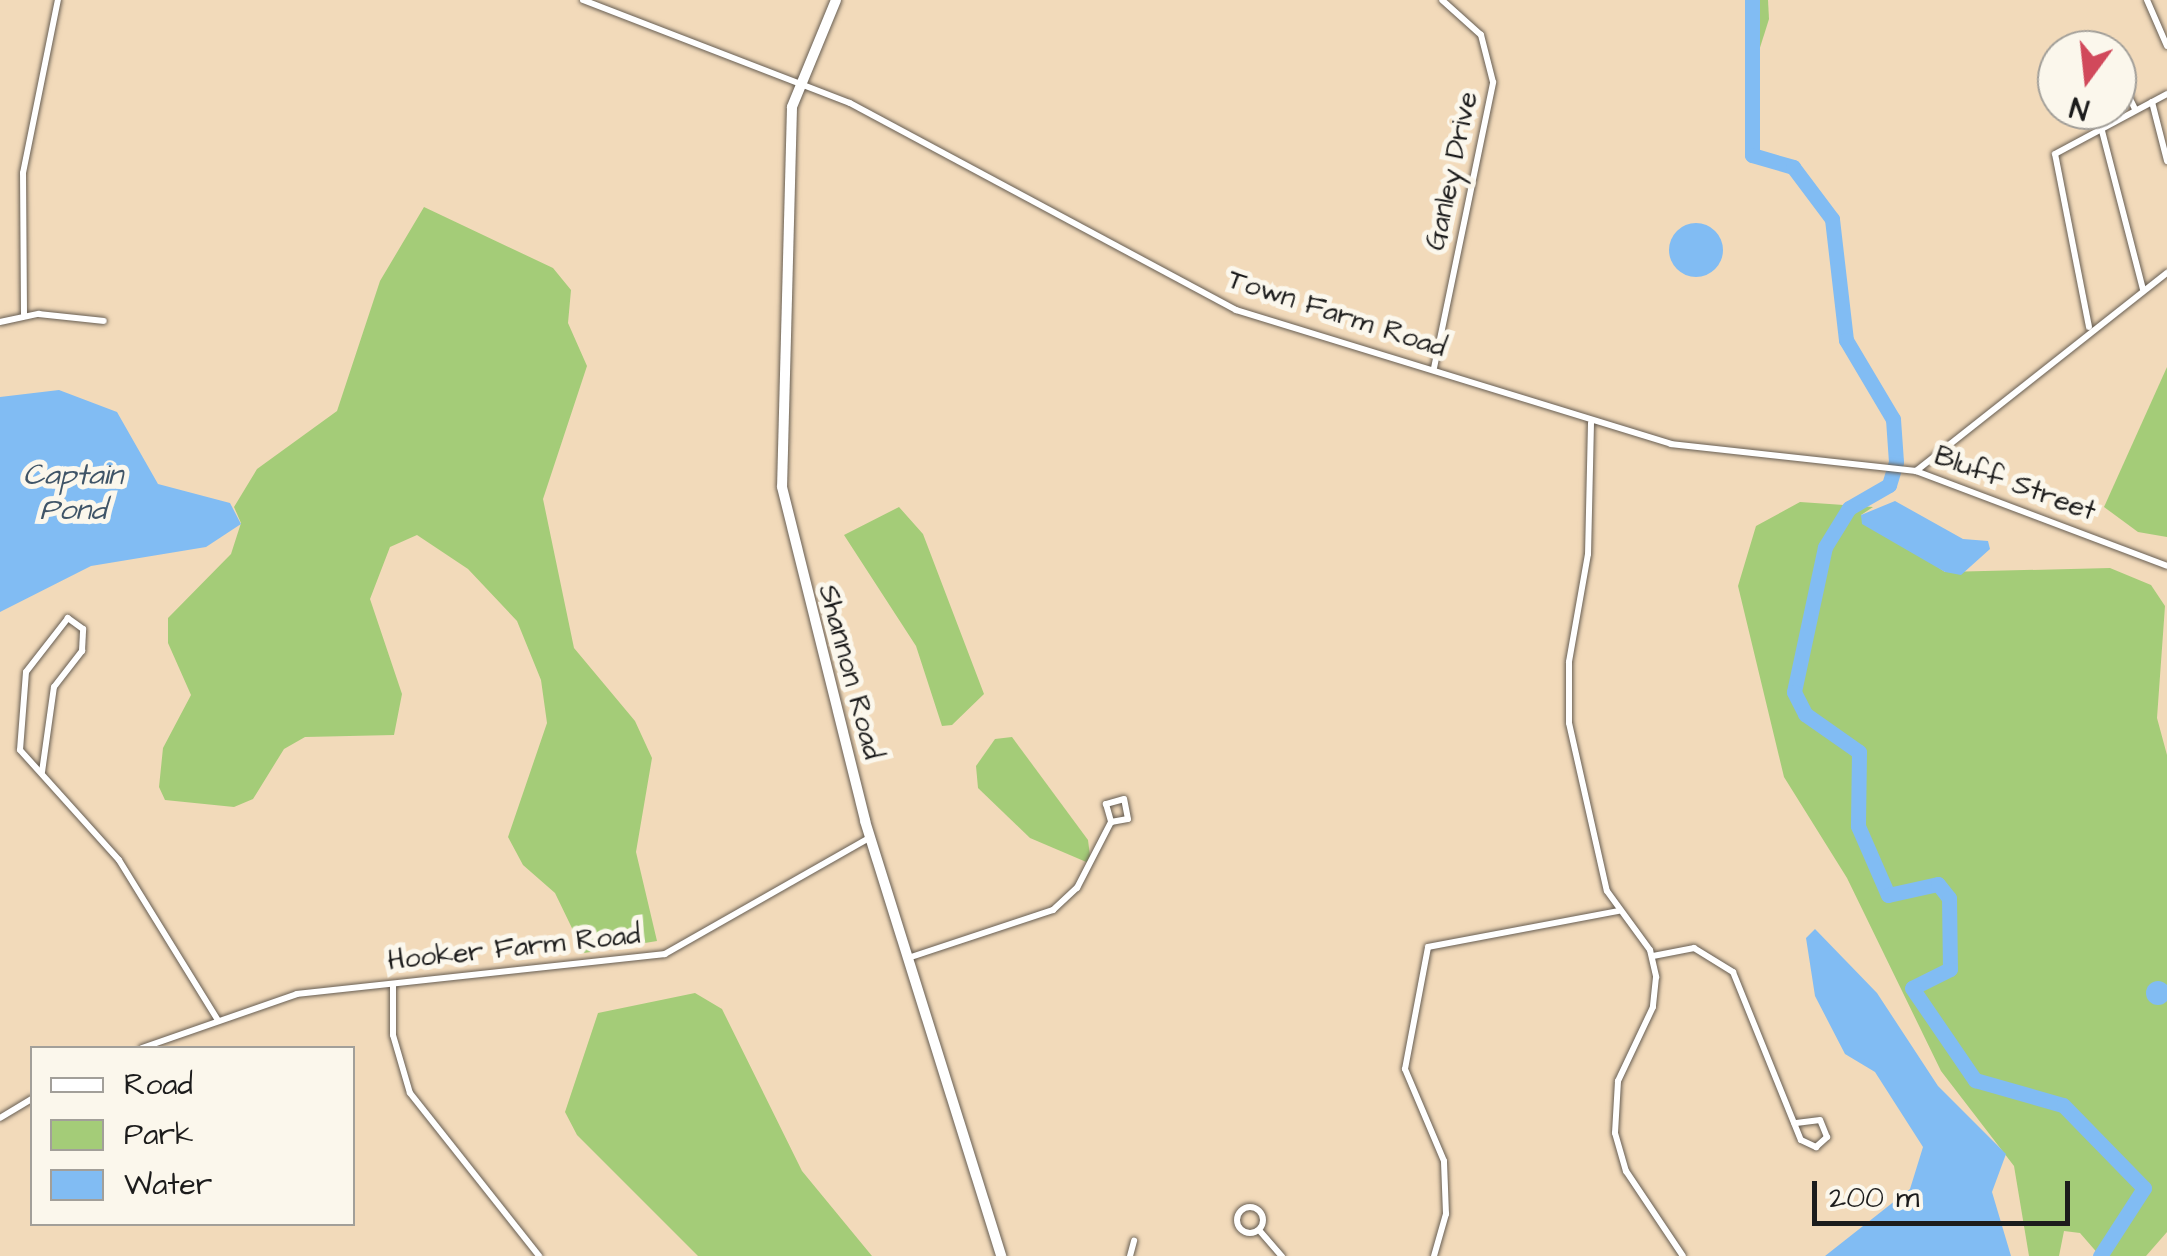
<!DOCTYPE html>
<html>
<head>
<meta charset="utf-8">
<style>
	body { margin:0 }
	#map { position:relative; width:2167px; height:1256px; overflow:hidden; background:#f2daba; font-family:"Architects Daughter",sans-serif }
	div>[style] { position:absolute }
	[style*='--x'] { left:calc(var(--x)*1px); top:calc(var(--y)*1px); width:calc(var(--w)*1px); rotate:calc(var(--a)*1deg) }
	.green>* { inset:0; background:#a4cc78 }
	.water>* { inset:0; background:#81bcf3 }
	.round { border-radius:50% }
	.river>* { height:15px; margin:-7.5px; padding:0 7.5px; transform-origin:7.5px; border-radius:7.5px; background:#81bcf3 }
	.roads { filter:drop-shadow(0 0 2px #675e53) drop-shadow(0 0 2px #675e53) }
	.street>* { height:6px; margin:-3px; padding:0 3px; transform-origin:3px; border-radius:3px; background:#fff }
	.street>.ring { margin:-3px; padding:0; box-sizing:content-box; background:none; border:6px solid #fff; border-radius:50% }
	.secondary>* { height:10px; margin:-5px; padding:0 5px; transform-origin:5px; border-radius:5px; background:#fff }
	span { translate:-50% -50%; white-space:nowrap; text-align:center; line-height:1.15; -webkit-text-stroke:10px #fbf7ec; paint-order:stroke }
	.street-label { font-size:28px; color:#1c1c1c }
	.water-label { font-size:30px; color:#3f5467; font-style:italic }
	.legend { position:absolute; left:30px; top:1046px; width:325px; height:180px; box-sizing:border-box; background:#fbf7ec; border:2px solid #a29f99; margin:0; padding:12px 18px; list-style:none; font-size:30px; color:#1c1c1c }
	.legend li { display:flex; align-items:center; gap:20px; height:50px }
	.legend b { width:50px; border:2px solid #a29f99 }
	.north { position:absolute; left:2037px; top:30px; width:100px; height:100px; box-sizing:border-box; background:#fbf7ec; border:2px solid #a29f99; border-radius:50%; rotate:195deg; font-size:28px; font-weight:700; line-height:40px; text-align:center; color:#1c1c1c }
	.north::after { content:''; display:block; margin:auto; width:35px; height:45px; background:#d1495b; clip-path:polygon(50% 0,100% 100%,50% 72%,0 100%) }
	.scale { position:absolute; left:1812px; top:1181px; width:258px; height:45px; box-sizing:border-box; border:5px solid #1c1c1c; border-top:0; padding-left:12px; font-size:30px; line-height:35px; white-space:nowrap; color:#1c1c1c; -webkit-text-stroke:8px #fbf7ec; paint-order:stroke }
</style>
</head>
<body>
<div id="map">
	<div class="green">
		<div style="clip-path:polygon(1757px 0,1768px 0,1769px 19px,1758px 54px)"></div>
		<div style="clip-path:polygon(424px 207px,553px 268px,571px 290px,568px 323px,587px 366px,543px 499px,574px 648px,635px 721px,652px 758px,636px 852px,657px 941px,584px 953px,555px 893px,523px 865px,508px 837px,547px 723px,541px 680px,517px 621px,468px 569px,417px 535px,390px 547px,370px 599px,402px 694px,394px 735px,305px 737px,284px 749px,253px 799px,234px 807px,165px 800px,159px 787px,163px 748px,191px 695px,168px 643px,168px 618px,231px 554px,241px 523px,234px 507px,257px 469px,337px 411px,380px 281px)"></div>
		<div style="clip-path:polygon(2167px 367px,2167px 537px,2138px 532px,2104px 507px)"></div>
		<div style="clip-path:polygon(1800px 502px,1873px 507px,1861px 515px,1945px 572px,2110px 568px,2151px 585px,2165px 606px,2157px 718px,2167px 755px,2167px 1232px,2146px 1256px,2100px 1256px,2080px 1233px,2064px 1231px,2059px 1256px,2029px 1256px,2014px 1166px,1941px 1071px,1847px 878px,1784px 777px,1738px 586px,1756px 526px)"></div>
		<div style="clip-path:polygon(899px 507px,923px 534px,984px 694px,952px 725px,942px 726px,916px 646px,844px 535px)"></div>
		<div style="clip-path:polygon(1012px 737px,1088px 840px,1091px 864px,1030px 838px,978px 788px,976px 766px,995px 739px)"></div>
		<div style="clip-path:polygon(695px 993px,722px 1009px,802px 1171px,872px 1256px,698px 1256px,577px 1135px,565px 1112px,598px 1013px)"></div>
	</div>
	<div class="water">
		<div class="round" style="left:1669px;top:223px;width:54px;height:54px"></div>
		<div style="clip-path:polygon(59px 390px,117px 412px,158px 484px,230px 503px,241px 524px,206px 547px,91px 566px,0 612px,0 397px)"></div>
		<div style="clip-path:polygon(1895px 501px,1963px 539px,1988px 541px,1990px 549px,1961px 575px,1945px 572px,1862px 524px,1861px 515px)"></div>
		<div style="clip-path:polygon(1815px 929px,1877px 993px,1938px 1086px,2006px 1154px,1992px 1192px,2011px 1256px,1825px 1256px,1910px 1189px,1923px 1147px,1875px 1072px,1845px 1054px,1815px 996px,1806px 938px)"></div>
		<div class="round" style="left:2146px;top:981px;width:24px;height:24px"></div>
	</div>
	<div class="river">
		<div style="--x:1752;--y:0;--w:155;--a:90"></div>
		<div style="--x:1752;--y:155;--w:43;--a:16.3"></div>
		<div style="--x:1793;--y:167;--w:65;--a:53.1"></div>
		<div style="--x:1832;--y:219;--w:122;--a:83.4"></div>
		<div style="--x:1846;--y:340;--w:92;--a:59.3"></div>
		<div style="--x:1893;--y:419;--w:43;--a:86"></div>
		<div style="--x:1896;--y:462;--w:24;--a:107"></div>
		<div style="--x:1889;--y:485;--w:46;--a:150.1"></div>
		<div style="--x:1849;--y:508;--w:46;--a:121.6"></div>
		<div style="--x:1825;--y:547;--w:148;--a:102.1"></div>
		<div style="--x:1794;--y:692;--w:25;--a:63"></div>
		<div style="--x:1805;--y:714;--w:66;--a:35.1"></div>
		<div style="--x:1859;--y:752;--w:74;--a:90.8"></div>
		<div style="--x:1858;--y:826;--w:75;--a:66.5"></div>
		<div style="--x:1888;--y:895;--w:51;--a:-12.4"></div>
		<div style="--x:1938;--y:884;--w:18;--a:52"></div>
		<div style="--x:1949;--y:898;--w:71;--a:89.2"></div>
		<div style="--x:1950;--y:969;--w:42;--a:153.4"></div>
		<div style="--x:1912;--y:988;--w:112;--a:55.6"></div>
		<div style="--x:1975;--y:1080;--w:91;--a:15.9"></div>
		<div style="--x:2063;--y:1105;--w:116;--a:45.7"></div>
		<div style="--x:2144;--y:1188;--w:81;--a:122.9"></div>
	</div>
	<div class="roads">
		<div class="street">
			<div style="--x:583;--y:0;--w:286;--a:21.1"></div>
			<div style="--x:850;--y:103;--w:438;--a:28.2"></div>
			<div style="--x:1236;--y:310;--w:455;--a:17.1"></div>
			<div style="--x:1671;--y:444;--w:246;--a:6.3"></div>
			<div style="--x:1916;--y:471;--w:268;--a:20.7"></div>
			<div style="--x:2147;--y:0;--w:50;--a:66.5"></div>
			<div style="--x:2103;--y:43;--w:8;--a:67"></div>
			<div style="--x:2117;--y:72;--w:41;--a:64.1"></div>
			<div style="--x:2152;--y:102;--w:61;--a:75.7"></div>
			<div style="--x:2101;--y:127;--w:167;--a:75.5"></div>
			<div style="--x:24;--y:314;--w:141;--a:-90.4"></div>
			<div style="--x:23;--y:173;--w:177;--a:-78.6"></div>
			<div style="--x:0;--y:322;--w:40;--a:-12"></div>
			<div style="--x:39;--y:314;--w:65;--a:6.1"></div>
			<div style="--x:2089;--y:327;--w:176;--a:-101.1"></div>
			<div style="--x:2055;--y:154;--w:127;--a:-28.2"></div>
			<div style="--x:1434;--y:368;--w:292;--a:-78.3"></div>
			<div style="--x:1493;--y:82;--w:49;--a:-104.3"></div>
			<div style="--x:1481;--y:35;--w:52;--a:-138.1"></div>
			<div style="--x:1591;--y:423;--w:131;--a:91.3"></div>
			<div style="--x:1588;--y:554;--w:110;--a:100"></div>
			<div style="--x:1569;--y:662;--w:61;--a:90"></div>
			<div style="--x:1569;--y:723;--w:172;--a:77.3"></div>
			<div style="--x:1607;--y:891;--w:73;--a:53.9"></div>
			<div style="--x:1650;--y:950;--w:28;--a:77"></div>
			<div style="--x:1656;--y:977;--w:30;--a:96"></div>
			<div style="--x:1653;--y:1007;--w:82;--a:115.3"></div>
			<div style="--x:1618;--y:1081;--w:52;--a:93.3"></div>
			<div style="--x:1615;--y:1133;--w:40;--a:74"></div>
			<div style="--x:1626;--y:1171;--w:102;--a:56.2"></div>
			<div style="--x:1916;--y:471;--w:320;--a:-38.3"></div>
			<div style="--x:42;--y:772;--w:86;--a:-82"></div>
			<div style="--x:54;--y:687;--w:46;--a:-52.1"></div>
			<div style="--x:82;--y:651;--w:22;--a:-87"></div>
			<div style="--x:83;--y:629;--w:19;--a:-144"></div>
			<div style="--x:68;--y:618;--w:68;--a:127.9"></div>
			<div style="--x:26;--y:672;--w:78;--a:94.4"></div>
			<div style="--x:20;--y:750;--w:148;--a:48"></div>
			<div style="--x:119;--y:860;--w:188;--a:58.3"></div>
			<div style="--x:1653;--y:956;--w:42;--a:-11"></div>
			<div style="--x:1694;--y:948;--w:46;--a:31.6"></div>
			<div style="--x:1733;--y:972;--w:181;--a:68"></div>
			<div style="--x:1801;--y:1140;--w:17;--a:25"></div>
			<div style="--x:1816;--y:1147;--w:15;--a:-42"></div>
			<div style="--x:1827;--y:1137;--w:18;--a:-112"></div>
			<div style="--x:1820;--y:1120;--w:26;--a:173"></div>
			<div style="--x:908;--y:958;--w:153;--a:-18.3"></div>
			<div style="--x:1053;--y:910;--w:33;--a:-43"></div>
			<div style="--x:1077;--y:888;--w:74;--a:-62.7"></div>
			<div style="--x:1111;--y:822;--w:17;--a:-10"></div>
			<div style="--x:1128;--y:819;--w:20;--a:-101"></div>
			<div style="--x:1124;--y:799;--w:19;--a:164"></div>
			<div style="--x:1106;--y:804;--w:19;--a:74"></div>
			<div style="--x:393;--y:984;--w:51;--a:90"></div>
			<div style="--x:393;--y:1035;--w:60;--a:73.7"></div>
			<div style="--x:410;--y:1093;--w:208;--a:51.6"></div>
			<div style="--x:142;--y:1048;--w:164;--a:-19.2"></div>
			<div style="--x:297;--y:994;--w:370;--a:-6.2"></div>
			<div style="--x:665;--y:954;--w:235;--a:-29.6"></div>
			<div style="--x:0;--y:1118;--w:37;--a:-31"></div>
			<div class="ring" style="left:1237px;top:1207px;width:20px;height:20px"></div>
			<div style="--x:1259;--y:1230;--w:35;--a:49"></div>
			<div style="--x:1130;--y:1256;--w:16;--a:-75"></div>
			<div style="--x:1434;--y:1256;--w:44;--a:-74.1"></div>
			<div style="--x:1446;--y:1214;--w:53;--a:-92.2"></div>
			<div style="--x:1444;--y:1161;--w:100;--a:-113"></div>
			<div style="--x:1405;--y:1069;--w:124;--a:-79.3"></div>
			<div style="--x:1428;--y:947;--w:194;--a:-10.7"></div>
		</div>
		<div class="secondary">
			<div style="--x:836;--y:0;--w:116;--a:112.4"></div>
			<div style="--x:792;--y:107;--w:380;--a:91.5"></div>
			<div style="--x:782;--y:487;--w:344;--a:76"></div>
			<div style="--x:865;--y:821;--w:456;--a:72.6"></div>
		</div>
	</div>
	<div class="street-label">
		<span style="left:1452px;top:171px;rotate:-78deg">Ganley Drive</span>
		<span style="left:1337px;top:314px;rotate:18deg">Town Farm Road</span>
		<span style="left:2015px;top:484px;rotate:20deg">Bluff Street</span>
		<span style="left:850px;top:672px;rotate:75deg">Shannon Road</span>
		<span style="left:514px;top:948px;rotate:-6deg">Hooker Farm Road</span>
	</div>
	<div class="water-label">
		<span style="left:73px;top:492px">Captain<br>Pond</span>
	</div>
	<ul class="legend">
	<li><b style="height:12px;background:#fff"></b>Road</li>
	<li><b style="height:28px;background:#a4cc78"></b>Park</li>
	<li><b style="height:28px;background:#81bcf3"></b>Water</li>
	</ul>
	<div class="north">N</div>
	<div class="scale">200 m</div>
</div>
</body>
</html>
